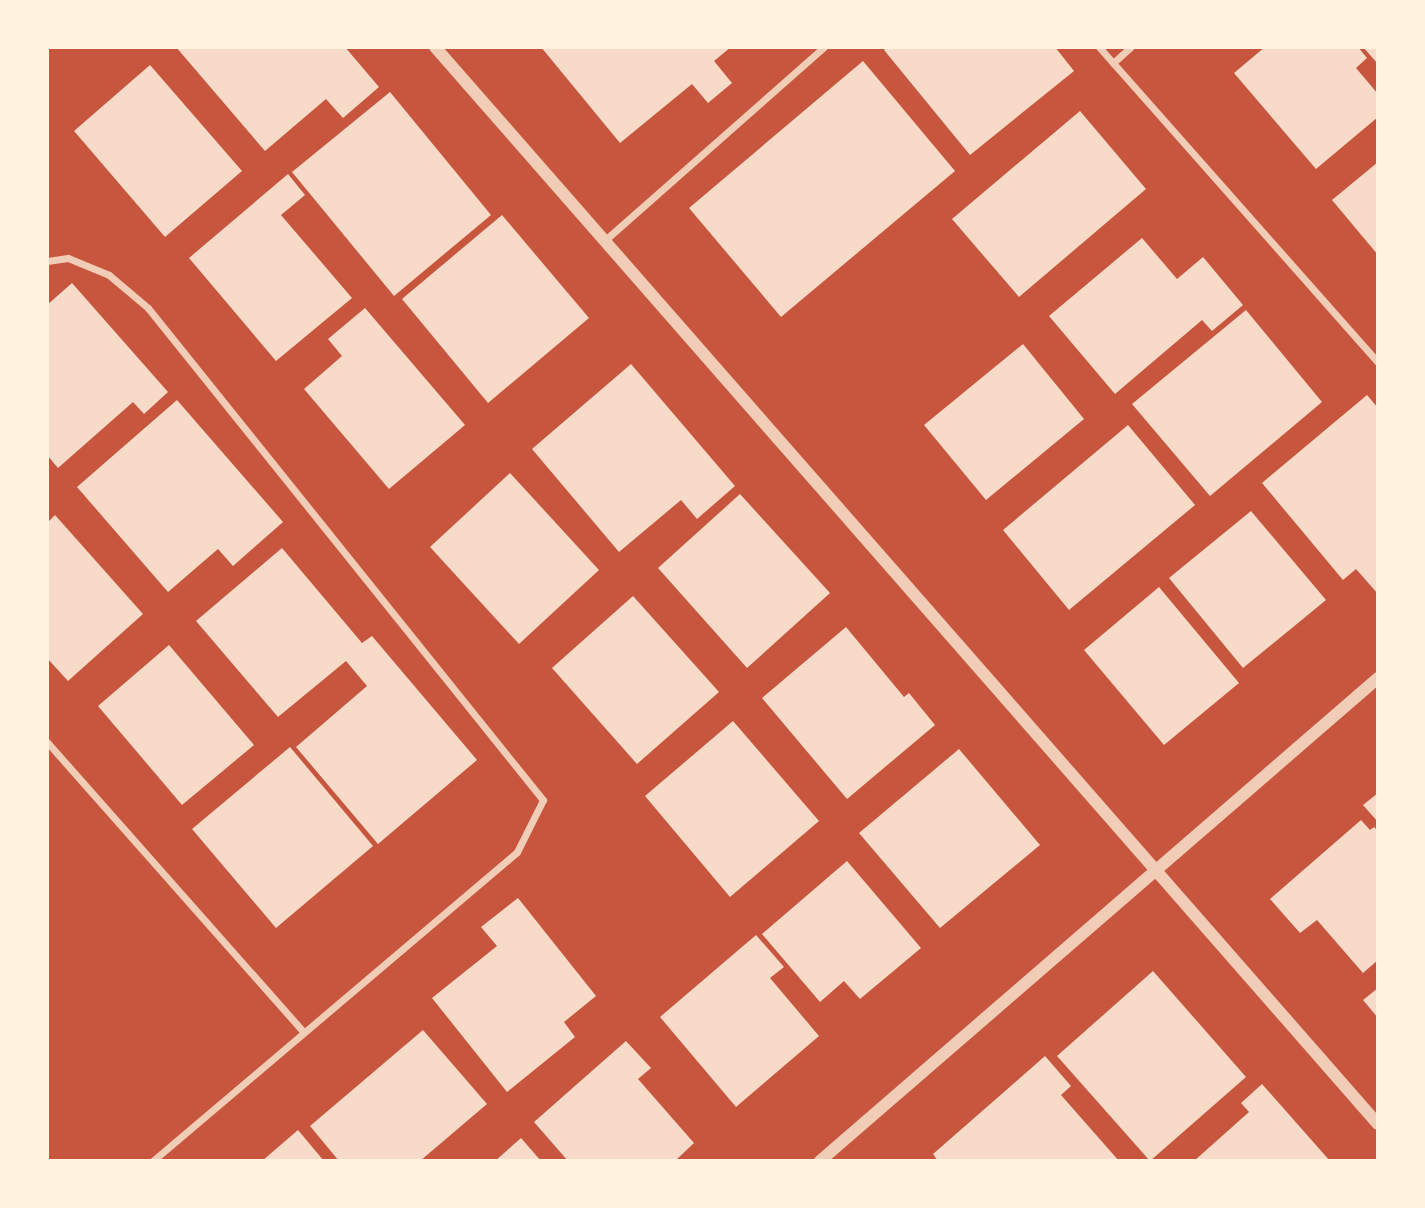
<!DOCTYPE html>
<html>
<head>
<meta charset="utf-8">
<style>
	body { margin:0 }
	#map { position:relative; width:1425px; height:1208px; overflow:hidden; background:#c8553d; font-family:"Alegreya Sans",sans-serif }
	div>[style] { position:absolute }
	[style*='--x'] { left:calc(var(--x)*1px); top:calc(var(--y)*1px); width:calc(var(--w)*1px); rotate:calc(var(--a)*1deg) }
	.building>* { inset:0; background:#f7dbc8 }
	.minor>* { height:7px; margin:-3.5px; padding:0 3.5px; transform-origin:3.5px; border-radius:3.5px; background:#f1ccb7 }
	.tertiary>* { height:12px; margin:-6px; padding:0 6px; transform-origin:6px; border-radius:6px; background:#f1ccb7 }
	span { translate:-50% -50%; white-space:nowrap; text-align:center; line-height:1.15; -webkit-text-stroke:6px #fff3e0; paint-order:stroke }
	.frame { position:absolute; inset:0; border:49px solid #fff3e0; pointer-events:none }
</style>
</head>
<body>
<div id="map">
	<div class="building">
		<div style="clip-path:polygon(176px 47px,345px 47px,379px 87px,343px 118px,326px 99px,265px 151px)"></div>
		<div style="clip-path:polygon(541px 47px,731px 47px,714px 61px,732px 83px,708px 103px,692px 84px,620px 143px)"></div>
		<div style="clip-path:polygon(887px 47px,1055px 47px,1074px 71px,970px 155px,884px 50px)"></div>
		<div style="clip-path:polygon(1265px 47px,1358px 47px,1367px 58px,1356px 68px,1378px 94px,1378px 117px,1316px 169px,1234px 73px)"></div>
		<div style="clip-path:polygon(1363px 47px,1378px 47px,1378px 64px)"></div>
		<div style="clip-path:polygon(863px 61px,955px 171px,781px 317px,689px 208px)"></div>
		<div style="clip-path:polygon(150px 65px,242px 171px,165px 237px,74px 131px)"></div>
		<div style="clip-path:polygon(390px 92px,491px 215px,394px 296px,292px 172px)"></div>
		<div style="clip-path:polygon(1080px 111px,1146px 189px,1019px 297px,952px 219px)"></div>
		<div style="clip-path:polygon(1378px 162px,1378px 255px,1332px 200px)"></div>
		<div style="clip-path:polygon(288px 174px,305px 195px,281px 215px,352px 298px,276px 361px,189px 258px)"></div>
		<div style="clip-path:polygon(502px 215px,589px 318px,488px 403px,402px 299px)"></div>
		<div style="clip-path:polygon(1142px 238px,1177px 279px,1203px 257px,1243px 305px,1212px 331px,1202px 320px,1115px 394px,1049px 316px)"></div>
		<div style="clip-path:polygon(72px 283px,168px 392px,144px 414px,133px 402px,58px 468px,47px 455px,47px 305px)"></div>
		<div style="clip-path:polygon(365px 308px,465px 425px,389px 489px,304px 389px,342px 356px,328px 339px)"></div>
		<div style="clip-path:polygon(1246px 310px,1322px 402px,1210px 496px,1132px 404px)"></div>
		<div style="clip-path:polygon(1023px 344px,1084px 419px,986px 500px,924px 425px)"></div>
		<div style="clip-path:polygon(631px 364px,735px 486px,697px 519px,681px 500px,619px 552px,532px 449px)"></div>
		<div style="clip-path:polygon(1367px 395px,1378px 408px,1378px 594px,1356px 569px,1343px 580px,1262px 483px)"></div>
		<div style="clip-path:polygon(177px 400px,283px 522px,233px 566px,218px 549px,168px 592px,77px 487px)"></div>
		<div style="clip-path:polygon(1128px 425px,1195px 505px,1069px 610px,1003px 530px)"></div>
		<div style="clip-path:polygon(510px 473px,599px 570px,519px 644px,430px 547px)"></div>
		<div style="clip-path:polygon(740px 494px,830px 593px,747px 668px,658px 568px)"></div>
		<div style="clip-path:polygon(1251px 511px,1326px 600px,1243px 668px,1169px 578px)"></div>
		<div style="clip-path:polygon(55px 515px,143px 614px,68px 681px,47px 658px,47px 523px)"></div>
		<div style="clip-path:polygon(282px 548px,362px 643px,372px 636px,477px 760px,378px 844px,296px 747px,367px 686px,346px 661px,278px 717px,196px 621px)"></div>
		<div style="clip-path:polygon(1159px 587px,1239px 683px,1164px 745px,1084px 650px)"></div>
		<div style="clip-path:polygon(633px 596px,719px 692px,637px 764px,552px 668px)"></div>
		<div style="clip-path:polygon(846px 627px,904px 697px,909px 693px,935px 725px,847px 799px,762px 698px)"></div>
		<div style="clip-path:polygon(169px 645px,254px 745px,182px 805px,98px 706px)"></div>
		<div style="clip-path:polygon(733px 721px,819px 821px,730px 897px,645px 796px)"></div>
		<div style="clip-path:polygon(290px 747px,373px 846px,276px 928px,192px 829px)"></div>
		<div style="clip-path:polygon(959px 749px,1040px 845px,940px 928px,859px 833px)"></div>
		<div style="clip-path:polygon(1378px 793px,1378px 822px,1363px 805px)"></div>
		<div style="clip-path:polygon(1361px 820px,1370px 830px,1374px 827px,1378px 831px,1378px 960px,1363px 973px,1317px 920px,1300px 933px,1270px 899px)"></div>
		<div style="clip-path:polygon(847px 861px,921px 948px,860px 999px,844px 981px,820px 1002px,762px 934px)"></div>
		<div style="clip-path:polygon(518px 898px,596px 996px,564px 1022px,575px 1037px,507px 1092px,432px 998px,497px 946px,481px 927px)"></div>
		<div style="clip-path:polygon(756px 935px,784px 967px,770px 978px,819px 1036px,736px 1107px,660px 1017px)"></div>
		<div style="clip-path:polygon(1153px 971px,1246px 1077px,1150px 1161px,1057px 1056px)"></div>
		<div style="clip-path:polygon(1378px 988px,1378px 1018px,1363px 1000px)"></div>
		<div style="clip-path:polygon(423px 1030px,487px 1104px,420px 1161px,339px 1161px,310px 1126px)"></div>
		<div style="clip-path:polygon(626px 1041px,651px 1068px,638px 1079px,694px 1143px,675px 1161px,568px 1161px,534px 1122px)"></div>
		<div style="clip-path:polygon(1045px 1056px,1071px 1086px,1061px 1095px,1119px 1161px,938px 1161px,933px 1154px)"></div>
		<div style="clip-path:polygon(1262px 1084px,1330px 1161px,1194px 1161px,1249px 1112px,1241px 1103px)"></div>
		<div style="clip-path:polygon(298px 1130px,324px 1161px,262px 1161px)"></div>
		<div style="clip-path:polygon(521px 1138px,541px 1161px,495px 1161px)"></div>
	</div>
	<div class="minor">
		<div style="--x:1099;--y:47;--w:421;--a:48.5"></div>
		<div style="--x:1113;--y:63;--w:24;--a:-42"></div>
		<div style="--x:604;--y:241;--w:293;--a:-41.4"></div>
		<div style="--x:47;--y:261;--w:21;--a:-8"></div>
		<div style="--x:68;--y:258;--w:44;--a:22.5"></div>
		<div style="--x:109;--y:275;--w:51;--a:40.2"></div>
		<div style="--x:148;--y:308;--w:631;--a:51.24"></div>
		<div style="--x:543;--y:800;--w:58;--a:116.6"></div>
		<div style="--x:517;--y:852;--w:478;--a:139.7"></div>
		<div style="--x:47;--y:742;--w:387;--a:48.5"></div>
	</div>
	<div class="tertiary">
		<div style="--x:435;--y:47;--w:1431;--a:48.8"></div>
		<div style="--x:820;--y:1161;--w:738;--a:-40.88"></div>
	</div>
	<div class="frame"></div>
</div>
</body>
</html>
